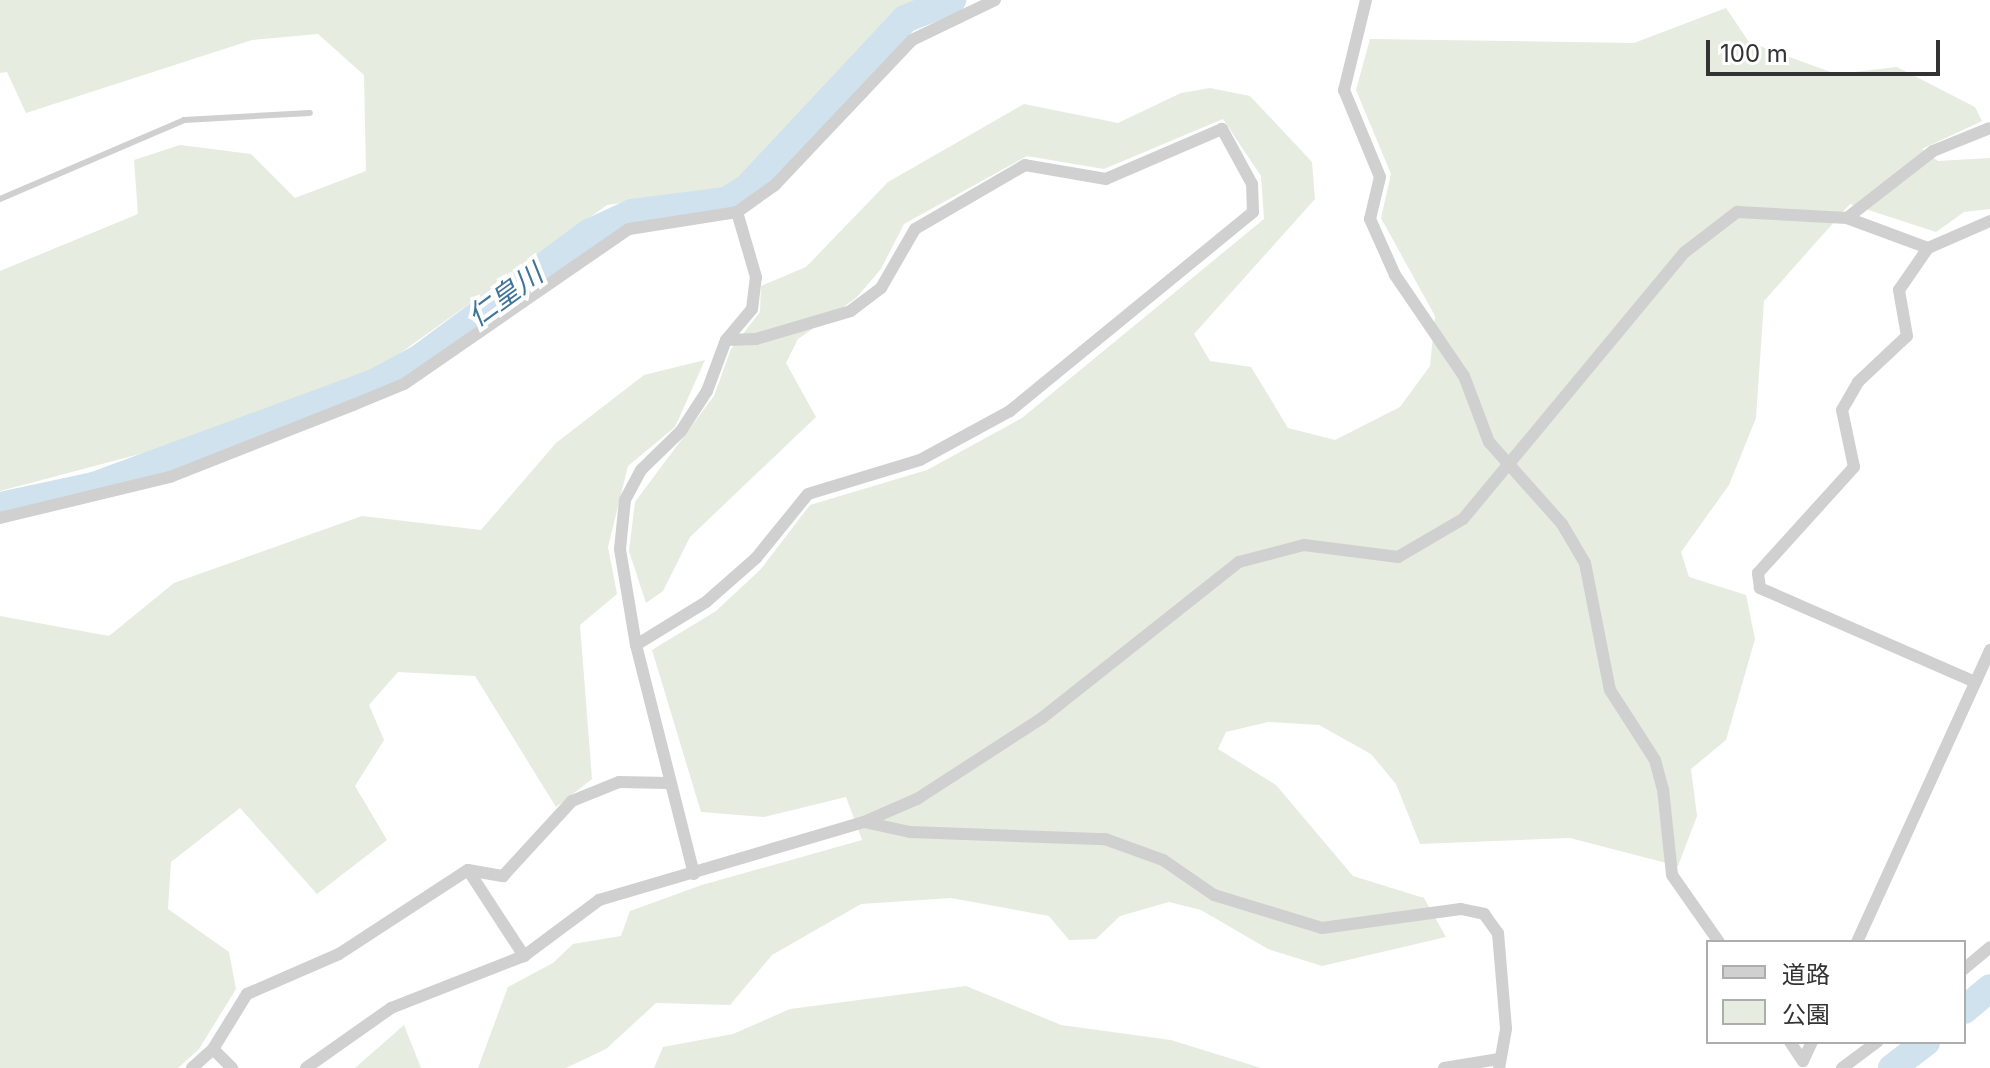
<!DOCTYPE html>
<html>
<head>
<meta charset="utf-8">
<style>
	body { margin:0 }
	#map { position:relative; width:1990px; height:1068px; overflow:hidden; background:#fff; font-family:Inter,"Noto Sans JP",sans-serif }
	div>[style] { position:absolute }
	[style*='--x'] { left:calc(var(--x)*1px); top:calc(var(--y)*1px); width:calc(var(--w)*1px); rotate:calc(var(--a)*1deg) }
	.green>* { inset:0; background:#e6ecdf }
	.river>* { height:28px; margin:-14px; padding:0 14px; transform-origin:14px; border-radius:14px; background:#cfe2ee }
	.lane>* { height:6px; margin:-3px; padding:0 3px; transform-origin:3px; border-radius:3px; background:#d0d0d0 }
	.street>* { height:12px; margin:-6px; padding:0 6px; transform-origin:6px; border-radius:6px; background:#d0d0d0 }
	span { translate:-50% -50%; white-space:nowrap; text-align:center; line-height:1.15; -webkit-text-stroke:8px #fff; paint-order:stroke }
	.water-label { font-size:28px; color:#3f7597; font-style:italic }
	.legend { position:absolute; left:1706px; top:940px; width:260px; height:104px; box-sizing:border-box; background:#fff; border:2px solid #adadad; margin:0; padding:10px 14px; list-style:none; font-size:24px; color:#333 }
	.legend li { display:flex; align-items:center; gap:16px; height:40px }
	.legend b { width:40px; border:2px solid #adadad }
	.scale { position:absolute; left:1706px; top:40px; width:234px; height:36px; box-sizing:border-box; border:4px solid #333; border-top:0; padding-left:10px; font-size:24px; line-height:28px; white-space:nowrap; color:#333; -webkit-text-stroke:6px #fff; paint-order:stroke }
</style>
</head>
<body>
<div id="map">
	<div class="green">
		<div style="clip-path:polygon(0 0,915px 0,915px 2px,733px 187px,607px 205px,371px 374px,204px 437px,0 491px,0 271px,138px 214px,134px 160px,180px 145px,251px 154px,295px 198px,366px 171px,364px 75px,318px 34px,252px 40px,26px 113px,7px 72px,0 73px)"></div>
		<div style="clip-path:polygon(1726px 8px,1749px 42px,1836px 74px,1897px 67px,1975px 107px,1982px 121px,1922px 149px,1938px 161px,1990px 158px,1990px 209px,1964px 212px,1936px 232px,1850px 204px,1764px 301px,1756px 418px,1729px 485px,1681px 552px,1689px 577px,1746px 595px,1755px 639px,1726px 740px,1691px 769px,1697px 816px,1678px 866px,1570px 838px,1420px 844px,1396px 784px,1371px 754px,1319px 725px,1268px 722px,1226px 732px,1218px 749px,1276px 785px,1353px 876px,1424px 898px,1446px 937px,1322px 966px,1268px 949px,1201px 910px,1169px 902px,1120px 916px,1096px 939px,1069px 940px,1049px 916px,951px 898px,861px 904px,772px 955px,730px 1005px,656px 1003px,606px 1049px,566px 1068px,478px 1068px,508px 987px,553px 963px,573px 944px,621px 936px,630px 911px,702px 885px,862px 840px,846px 797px,764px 817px,701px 812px,652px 650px,716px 611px,760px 570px,810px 505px,927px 470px,1022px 418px,1264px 219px,1261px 176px,1223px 119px,1104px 169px,1027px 156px,904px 224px,881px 269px,856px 298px,798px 339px,786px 363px,816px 417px,690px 537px,663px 591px,646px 603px,629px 551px,635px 502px,714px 396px,731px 349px,760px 312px,761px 286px,806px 267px,888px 182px,1024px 104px,1118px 123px,1181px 93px,1210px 88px,1250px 96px,1312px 162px,1315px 199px,1194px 334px,1210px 361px,1251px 367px,1288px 428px,1335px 440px,1400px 407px,1430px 366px,1435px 316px,1381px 218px,1391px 174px,1356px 90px,1370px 39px,1634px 43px)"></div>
		<div style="clip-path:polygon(705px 360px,675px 427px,628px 466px,608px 547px,617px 594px,580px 625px,592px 779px,556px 807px,475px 676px,398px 672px,369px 705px,384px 740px,355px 786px,387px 840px,317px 894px,240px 808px,171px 862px,168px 909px,229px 952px,236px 989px,199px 1049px,178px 1068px,0 1068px,0 616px,109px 636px,174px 583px,362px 516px,481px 530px,556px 443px,644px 375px)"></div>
		<div style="clip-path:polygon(966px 986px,1061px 1025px,1171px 1040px,1261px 1068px,654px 1068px,663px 1047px,733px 1034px,790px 1009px)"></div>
		<div style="clip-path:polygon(404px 1025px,421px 1068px,355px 1068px)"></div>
	</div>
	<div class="river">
		<div style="--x:0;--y:506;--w:96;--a:-12"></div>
		<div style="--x:94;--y:486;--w:298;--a:-20.2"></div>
		<div style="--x:374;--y:383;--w:52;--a:-28.5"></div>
		<div style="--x:420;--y:358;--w:210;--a:-36.5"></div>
		<div style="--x:589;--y:233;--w:47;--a:-24.9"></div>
		<div style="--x:632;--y:213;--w:95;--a:-7.3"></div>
		<div style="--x:726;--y:201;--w:25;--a:-32"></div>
		<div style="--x:747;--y:188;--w:231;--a:-46.9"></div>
		<div style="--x:905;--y:19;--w:51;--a:-22"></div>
		<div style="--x:1964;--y:1010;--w:34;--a:-40"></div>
		<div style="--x:1892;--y:1068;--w:43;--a:-37.4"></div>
	</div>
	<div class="lane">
		<div style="--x:0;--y:199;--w:200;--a:-23.2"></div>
		<div style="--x:184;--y:120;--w:126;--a:-3.2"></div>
	</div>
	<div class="street">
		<div style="--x:1366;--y:0;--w:93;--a:103.7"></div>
		<div style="--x:1344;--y:90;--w:94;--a:67.5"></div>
		<div style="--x:1380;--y:177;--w:43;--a:103.4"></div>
		<div style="--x:1370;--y:219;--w:61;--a:65.9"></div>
		<div style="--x:1395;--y:275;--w:122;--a:55.7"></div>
		<div style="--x:1464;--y:376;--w:71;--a:69.3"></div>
		<div style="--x:1489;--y:442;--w:110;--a:48.3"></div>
		<div style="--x:1562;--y:524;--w:45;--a:59.5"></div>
		<div style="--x:1585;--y:563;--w:129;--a:78.9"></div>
		<div style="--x:1610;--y:690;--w:83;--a:57.3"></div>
		<div style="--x:1655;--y:760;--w:30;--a:75"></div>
		<div style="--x:1663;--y:789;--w:86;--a:84"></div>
		<div style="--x:1672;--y:875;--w:82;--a:55"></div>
		<div style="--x:1847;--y:218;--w:109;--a:-37.9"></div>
		<div style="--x:1933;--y:151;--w:61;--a:-22"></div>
		<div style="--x:0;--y:518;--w:175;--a:-13.6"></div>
		<div style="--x:170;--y:477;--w:197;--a:-21.5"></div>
		<div style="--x:353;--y:405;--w:55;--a:-22.4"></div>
		<div style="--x:404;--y:384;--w:273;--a:-34.6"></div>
		<div style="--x:629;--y:229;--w:109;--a:-8.9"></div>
		<div style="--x:737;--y:212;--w:47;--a:-35.4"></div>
		<div style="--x:775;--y:185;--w:199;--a:-46.6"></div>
		<div style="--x:912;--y:40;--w:92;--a:-25.7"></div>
		<div style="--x:636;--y:645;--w:82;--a:-31.6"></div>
		<div style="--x:706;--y:602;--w:67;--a:-41.3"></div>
		<div style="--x:756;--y:558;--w:82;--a:-50.9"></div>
		<div style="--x:808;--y:494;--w:117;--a:-16.9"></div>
		<div style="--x:920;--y:460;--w:102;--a:-28.6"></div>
		<div style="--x:1010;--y:411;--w:314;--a:-39.3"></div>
		<div style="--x:1253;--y:212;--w:28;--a:-92"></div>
		<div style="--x:1252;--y:184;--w:63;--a:-118.6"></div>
		<div style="--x:1222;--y:129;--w:126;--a:156.7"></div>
		<div style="--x:1106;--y:179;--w:82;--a:-170.2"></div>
		<div style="--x:1025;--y:165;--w:127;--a:149.8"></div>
		<div style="--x:915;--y:229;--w:68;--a:120"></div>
		<div style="--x:881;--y:288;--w:38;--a:143"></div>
		<div style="--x:851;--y:311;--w:99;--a:163.6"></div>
		<div style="--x:756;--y:339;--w:30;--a:178"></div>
		<div style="--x:1975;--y:682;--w:235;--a:-156.4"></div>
		<div style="--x:1760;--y:588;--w:15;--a:-98"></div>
		<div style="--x:1758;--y:573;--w:143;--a:-47.8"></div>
		<div style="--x:1854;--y:467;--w:58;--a:-101.9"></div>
		<div style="--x:1842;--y:410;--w:32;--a:-60"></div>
		<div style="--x:1858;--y:382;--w:67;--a:-43.2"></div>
		<div style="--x:1907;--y:336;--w:47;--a:-99.9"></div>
		<div style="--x:1899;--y:290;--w:51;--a:-55.4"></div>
		<div style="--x:1928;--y:248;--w:68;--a:-23.5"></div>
		<div style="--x:864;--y:822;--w:47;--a:12.3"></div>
		<div style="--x:910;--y:832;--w:195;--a:2.1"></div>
		<div style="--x:1105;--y:839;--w:62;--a:19.9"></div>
		<div style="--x:1163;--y:860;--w:62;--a:34.5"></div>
		<div style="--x:1214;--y:895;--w:113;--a:17"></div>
		<div style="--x:1322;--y:928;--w:140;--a:-7.8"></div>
		<div style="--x:1461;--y:909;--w:24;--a:12"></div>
		<div style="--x:1484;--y:914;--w:24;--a:54"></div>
		<div style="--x:1498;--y:933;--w:96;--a:85.2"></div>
		<div style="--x:1506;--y:1029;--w:40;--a:100"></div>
		<div style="--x:468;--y:870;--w:103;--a:56.9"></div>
		<div style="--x:694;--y:874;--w:236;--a:-104.2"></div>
		<div style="--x:636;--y:645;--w:97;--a:-99.5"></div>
		<div style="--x:620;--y:549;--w:49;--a:-84.2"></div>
		<div style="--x:625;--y:500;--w:34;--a:-62"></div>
		<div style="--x:641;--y:470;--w:56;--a:-44.3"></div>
		<div style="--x:681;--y:431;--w:48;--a:-57"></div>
		<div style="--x:707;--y:391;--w:54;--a:-69.6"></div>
		<div style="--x:726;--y:340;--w:40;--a:-50"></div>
		<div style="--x:752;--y:309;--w:32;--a:-83"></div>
		<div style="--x:756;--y:277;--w:68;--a:-106.3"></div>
		<div style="--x:1857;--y:942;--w:321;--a:-65.5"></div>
		<div style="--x:1964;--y:969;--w:34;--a:-40"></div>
		<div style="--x:1790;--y:1042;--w:23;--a:56"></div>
		<div style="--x:213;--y:1049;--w:65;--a:-58.3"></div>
		<div style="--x:247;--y:994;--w:100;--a:-23.5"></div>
		<div style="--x:339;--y:954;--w:154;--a:-33.1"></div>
		<div style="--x:468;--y:870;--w:36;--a:10"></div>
		<div style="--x:503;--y:876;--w:102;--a:-47.4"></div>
		<div style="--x:572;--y:801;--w:51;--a:-22"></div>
		<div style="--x:619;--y:782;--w:49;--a:1.2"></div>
		<div style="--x:1803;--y:1061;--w:21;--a:-65"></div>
		<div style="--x:192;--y:1068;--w:28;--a:-42"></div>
		<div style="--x:213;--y:1049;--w:27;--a:45"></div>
		<div style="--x:306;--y:1068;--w:104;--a:-35.2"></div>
		<div style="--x:391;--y:1008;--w:143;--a:-21.4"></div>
		<div style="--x:524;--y:956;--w:94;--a:-36.7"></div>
		<div style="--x:599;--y:900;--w:276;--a:-16.4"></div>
		<div style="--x:864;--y:822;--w:58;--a:-23.5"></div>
		<div style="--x:917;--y:799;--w:149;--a:-32.9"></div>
		<div style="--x:1042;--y:718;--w:251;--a:-38.4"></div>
		<div style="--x:1239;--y:562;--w:67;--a:-14.7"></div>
		<div style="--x:1304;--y:545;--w:95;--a:7.3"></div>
		<div style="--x:1398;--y:557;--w:75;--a:-30.3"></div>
		<div style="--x:1463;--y:519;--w:347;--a:-50.3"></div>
		<div style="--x:1685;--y:252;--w:66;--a:-37.6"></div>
		<div style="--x:1737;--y:212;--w:110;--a:3.1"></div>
		<div style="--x:1847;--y:218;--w:86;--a:20.3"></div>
		<div style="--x:1444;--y:1068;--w:56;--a:-9.3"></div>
		<div style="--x:1842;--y:1068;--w:44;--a:-36.6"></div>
	</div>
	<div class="water-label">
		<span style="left:505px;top:295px;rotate:-36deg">仁皇川</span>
	</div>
	<ul class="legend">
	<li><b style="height:10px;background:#d0d0d0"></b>道路</li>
	<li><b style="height:22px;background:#e6ecdf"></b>公園</li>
	</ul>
	<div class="scale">100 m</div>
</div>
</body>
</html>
